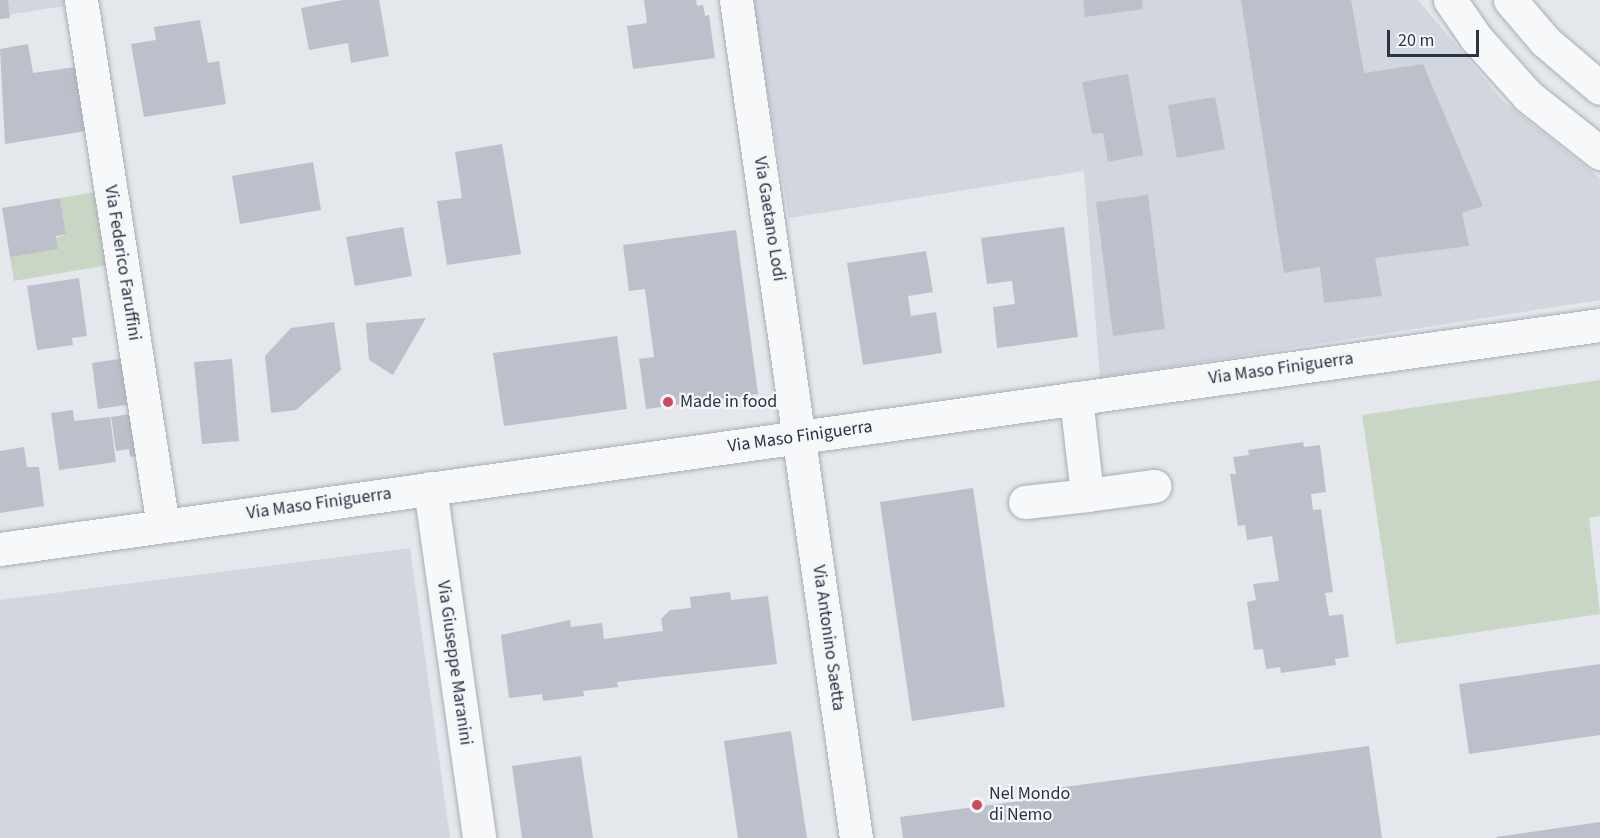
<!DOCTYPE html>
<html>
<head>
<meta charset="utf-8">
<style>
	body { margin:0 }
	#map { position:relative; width:1600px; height:838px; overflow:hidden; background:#e4e7ec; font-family:"Source Sans 3",sans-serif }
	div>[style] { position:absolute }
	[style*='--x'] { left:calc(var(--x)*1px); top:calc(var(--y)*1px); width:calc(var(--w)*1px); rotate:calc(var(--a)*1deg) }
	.built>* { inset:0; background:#d2d6de }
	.green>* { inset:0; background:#c9d6c5 }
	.building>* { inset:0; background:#bbc0ca }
	.roads { filter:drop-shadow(0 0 2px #a9aeb7) drop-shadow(0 0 2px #a9aeb7) }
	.minor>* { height:33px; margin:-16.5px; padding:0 16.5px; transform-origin:16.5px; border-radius:16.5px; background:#f7f8fa }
	.dots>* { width:16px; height:16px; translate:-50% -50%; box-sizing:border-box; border:3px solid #f4f6f9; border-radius:50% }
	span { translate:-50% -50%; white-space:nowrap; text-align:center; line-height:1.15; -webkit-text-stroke:4.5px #f4f6f9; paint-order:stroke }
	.street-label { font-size:18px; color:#2b3445 }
	.poi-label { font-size:18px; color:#2b3445 }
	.left { translate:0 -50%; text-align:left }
	.scale { position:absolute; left:1387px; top:30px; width:92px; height:27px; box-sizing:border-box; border:3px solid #2b3445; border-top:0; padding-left:8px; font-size:18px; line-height:21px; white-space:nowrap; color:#2b3445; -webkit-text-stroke:4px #f4f6f9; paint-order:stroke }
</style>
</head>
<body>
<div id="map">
	<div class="built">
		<div style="clip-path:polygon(0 0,70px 0,71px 5px,0 16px)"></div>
		<div style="clip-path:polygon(752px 0,1418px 0,1502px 100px,1600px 178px,1600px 300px,1100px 378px,1084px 171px,789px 218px)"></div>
		<div style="clip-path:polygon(410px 548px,450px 838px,0 838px,0 600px)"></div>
	</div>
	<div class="green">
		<div style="clip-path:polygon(102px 191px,114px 264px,14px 281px,10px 257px,66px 234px,60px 198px)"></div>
		<div style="clip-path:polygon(1600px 380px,1600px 516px,1589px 518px,1600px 614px,1396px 644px,1362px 415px)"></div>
	</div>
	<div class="building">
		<div style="clip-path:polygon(0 0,8px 0,10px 18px,0 19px)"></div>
		<div style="clip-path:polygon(343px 0,379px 0,389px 56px,351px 63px,348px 43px,309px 50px,301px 8px)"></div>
		<div style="clip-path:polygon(644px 0,696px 0,697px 6px,703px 5px,705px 16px,709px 15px,715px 58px,633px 69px,627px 26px,647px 23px)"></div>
		<div style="clip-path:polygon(1083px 0,1142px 0,1143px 9px,1085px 17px)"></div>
		<div style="clip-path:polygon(1241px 0,1351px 0,1364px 73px,1423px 64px,1483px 206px,1462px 213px,1469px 246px,1375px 258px,1382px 296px,1324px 303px,1320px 267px,1284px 273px)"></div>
		<div style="clip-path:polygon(200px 20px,208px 63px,219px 61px,226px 104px,144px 117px,131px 44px,156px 40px,154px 27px)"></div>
		<div style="clip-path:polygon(28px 44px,33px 73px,76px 67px,86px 131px,5px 144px,0 49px)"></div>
		<div style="clip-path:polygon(1128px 74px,1143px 155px,1108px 162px,1103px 133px,1092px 134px,1082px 82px)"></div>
		<div style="clip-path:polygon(1215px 97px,1225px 149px,1177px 158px,1168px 105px)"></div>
		<div style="clip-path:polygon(502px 144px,521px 254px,447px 265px,437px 201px,462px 198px,455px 152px)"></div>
		<div style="clip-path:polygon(313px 162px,321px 210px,240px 224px,232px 176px)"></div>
		<div style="clip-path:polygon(1148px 195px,1165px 329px,1113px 336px,1096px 202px)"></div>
		<div style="clip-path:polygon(60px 198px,66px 234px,56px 236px,58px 249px,10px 257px,2px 208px)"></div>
		<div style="clip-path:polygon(403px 227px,412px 276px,355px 286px,346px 237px)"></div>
		<div style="clip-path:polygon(1064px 227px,1078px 337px,997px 348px,993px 307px,1015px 304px,1012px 281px,987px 284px,981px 238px)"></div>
		<div style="clip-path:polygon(736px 230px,758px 394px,646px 409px,639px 359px,654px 357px,645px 289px,629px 291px,623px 245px)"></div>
		<div style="clip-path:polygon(926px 251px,933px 292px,908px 296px,911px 316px,936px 312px,942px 353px,863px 365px,847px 263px)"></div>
		<div style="clip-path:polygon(79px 278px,87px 336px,72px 338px,73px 345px,37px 350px,27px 286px)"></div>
		<div style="clip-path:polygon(426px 318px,393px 375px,369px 360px,366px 323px)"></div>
		<div style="clip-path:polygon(334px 322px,341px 370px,296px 410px,271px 413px,265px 356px,291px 328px)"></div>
		<div style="clip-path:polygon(617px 336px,627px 409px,504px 426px,493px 353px)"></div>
		<div style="clip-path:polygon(132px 357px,139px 403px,98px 409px,92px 363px)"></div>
		<div style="clip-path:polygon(232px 359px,239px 441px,202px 444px,194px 362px)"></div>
		<div style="clip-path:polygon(73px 410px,74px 421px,110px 417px,116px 462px,59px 470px,51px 413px)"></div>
		<div style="clip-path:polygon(143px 412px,150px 454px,130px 457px,129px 449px,116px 451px,111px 417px)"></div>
		<div style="clip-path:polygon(1303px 442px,1304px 447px,1320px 445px,1326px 492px,1311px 494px,1313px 510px,1321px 509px,1333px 592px,1325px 593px,1329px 616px,1343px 614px,1349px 657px,1335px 659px,1336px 665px,1281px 673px,1280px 667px,1266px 669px,1263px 649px,1254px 650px,1247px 602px,1256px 600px,1253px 584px,1279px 581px,1272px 536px,1247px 540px,1245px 525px,1238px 526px,1230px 474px,1236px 474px,1233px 457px,1249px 455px,1248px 450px)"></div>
		<div style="clip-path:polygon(24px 447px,27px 467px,39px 467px,44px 506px,0 513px,0 451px)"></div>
		<div style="clip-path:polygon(973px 488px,1005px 707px,912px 721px,880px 502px)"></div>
		<div style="clip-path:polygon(730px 592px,731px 600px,768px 596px,777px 664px,617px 682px,618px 687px,583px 691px,584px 696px,543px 701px,542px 694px,509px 698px,501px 635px,570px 620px,571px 627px,602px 623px,604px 639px,663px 631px,661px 619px,670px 610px,691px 608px,690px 597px)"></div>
		<div style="clip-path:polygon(1600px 664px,1600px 735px,1469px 754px,1459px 684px)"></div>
		<div style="clip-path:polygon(791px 731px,807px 838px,738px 838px,724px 741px)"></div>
		<div style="clip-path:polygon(1369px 746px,1382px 838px,903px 838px,900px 817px,1043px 798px,1042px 790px)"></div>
		<div style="clip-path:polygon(581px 756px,593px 838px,522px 838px,512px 766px)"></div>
		<div style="clip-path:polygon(1600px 822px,1600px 838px,1497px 838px,1496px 837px)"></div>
	</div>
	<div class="roads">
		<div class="minor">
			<div style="--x:81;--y:0;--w:532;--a:81.14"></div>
			<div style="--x:736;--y:0;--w:847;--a:81.85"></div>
			<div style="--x:1450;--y:0;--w:46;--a:55.6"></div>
			<div style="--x:1476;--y:38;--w:78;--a:48.1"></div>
			<div style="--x:1528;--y:96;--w:92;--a:38.4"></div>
			<div style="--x:1510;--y:0;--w:54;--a:49.5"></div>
			<div style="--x:1545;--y:41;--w:72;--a:40.5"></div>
			<div style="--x:1076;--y:398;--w:98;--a:83.5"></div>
			<div style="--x:1087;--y:495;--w:68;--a:-7.7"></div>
			<div style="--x:430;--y:488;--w:353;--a:82"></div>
			<div style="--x:1025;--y:502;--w:62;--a:-6.4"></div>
			<div style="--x:0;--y:549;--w:1616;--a:-7.97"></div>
		</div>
	</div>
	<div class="dots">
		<div style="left:668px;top:402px;background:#d1495b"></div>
		<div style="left:977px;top:805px;background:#d1495b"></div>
	</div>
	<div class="street-label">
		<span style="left:769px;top:219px;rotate:81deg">Via Gaetano Lodi</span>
		<span style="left:122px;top:263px;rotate:81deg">Via Federico Faruffini</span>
		<span style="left:1281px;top:369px;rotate:-8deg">Via Maso Finiguerra</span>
		<span style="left:800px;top:437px;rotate:-8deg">Via Maso Finiguerra</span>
		<span style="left:319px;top:504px;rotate:-8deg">Via Maso Finiguerra</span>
		<span style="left:828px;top:638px;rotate:82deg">Via Antonino Saetta</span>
		<span style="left:454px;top:663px;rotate:82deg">Via Giuseppe Maranini</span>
	</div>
	<div class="poi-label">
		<span class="left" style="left:680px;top:402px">Made in food</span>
		<span class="left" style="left:989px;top:805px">Nel Mondo<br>di Nemo</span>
	</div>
	<div class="scale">20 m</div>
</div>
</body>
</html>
